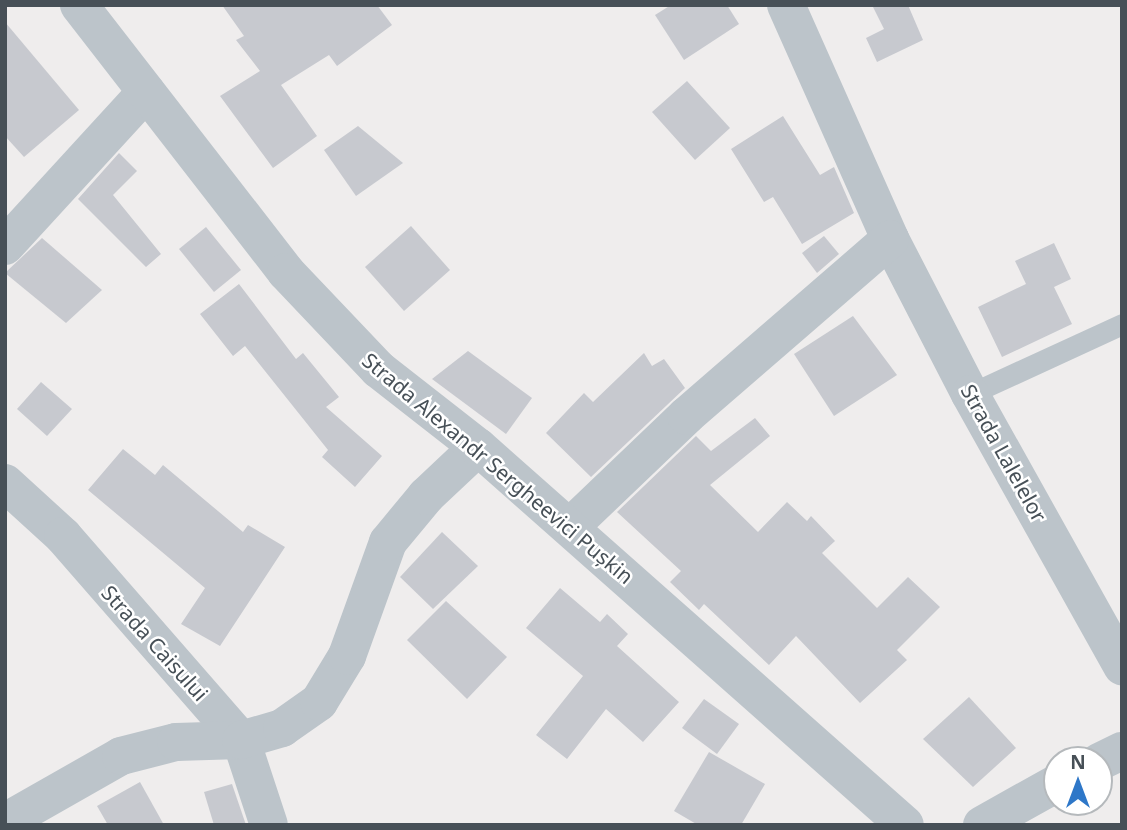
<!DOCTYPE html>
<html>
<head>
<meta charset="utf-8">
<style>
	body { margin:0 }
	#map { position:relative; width:1127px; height:830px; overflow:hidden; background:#efeded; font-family:"Noto Sans",sans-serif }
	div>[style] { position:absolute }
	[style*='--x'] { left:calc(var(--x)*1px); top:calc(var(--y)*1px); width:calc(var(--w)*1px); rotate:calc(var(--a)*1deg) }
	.building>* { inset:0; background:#c7c9cf }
	.service>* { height:21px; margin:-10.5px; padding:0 10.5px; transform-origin:10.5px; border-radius:10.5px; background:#bcc4ca }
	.minor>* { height:38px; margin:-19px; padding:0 19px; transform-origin:19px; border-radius:19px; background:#bcc4ca }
	.tertiary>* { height:38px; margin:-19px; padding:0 19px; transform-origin:19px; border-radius:19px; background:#bcc4ca }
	span { translate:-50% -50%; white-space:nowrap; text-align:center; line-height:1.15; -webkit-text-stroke:5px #fff; paint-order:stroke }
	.street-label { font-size:21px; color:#475057 }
	.frame { position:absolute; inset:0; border:7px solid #475057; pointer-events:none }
	.north { position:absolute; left:1043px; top:746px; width:70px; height:70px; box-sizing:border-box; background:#fff; border:2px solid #b5b9bc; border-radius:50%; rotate:0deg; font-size:19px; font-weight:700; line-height:28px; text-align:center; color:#475057 }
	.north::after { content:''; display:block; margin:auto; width:24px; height:32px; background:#2e77c8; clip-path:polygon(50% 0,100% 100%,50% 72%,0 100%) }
</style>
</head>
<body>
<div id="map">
	<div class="building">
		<div style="clip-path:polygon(222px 5px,377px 5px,392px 25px,337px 66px,329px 55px,281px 85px,317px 136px,273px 168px,220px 96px,260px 71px,236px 40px,244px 36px)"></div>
		<div style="clip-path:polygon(671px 5px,727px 5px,739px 24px,684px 60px,655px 15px)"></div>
		<div style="clip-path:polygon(872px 5px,908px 5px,923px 40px,877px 62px,866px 38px,884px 29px)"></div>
		<div style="clip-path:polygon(5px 22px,79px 110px,24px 157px,5px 136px)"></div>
		<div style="clip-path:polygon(687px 81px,730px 128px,695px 160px,652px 112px)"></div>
		<div style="clip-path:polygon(783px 116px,820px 175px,834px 167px,854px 213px,802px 244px,773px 197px,764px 202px,731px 149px)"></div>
		<div style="clip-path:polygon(358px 126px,403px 163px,356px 196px,324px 150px)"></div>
		<div style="clip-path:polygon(119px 153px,137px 171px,113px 195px,161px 254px,146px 267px,78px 199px)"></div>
		<div style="clip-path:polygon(411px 226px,450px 270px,404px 311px,365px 267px)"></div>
		<div style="clip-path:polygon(206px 227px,241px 270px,214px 292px,179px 249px)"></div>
		<div style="clip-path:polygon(824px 236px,839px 254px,817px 273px,802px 253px)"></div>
		<div style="clip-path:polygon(42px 238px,102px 290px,66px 323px,5px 273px)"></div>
		<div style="clip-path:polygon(1054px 243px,1071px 279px,1054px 287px,1072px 324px,1002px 357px,978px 307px,1026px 284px,1015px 261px)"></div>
		<div style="clip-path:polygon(239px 284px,296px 359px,303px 353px,339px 397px,326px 407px,382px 456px,355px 487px,322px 457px,328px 450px,245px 346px,233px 356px,200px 314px)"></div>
		<div style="clip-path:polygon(853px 316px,897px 375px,834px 416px,794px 354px)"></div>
		<div style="clip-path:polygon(468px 351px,532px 398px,506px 434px,432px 379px)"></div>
		<div style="clip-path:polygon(644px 353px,652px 366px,664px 359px,685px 388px,591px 477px,546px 433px,584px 393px,593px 402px)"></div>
		<div style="clip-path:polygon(41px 382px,72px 409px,47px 436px,17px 409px)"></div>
		<div style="clip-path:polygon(755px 418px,770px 436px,710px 485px,758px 532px,787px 502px,807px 521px,811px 516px,835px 541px,822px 553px,877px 608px,908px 577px,940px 607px,897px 650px,907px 660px,860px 703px,796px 636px,769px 665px,704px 604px,699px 610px,670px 582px,681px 571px,617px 512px,696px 436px,711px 451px)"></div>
		<div style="clip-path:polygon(123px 449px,155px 475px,163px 465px,243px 532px,248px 525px,285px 547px,220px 646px,181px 624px,205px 588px,88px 490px)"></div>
		<div style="clip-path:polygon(442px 532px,478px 566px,433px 609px,400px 577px)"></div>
		<div style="clip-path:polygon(560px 588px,600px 622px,607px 614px,628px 634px,617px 646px,679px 702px,643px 742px,606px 709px,567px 759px,536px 735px,583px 676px,526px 628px)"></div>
		<div style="clip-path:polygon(446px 601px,507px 657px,467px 699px,407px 640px)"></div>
		<div style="clip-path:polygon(969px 697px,1016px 748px,973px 787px,923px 739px)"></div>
		<div style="clip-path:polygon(704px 699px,739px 724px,717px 754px,682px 728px)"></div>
		<div style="clip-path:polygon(709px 752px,765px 784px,741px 825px,698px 825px,674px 811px)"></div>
		<div style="clip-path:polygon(140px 782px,164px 825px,108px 825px,97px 806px)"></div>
		<div style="clip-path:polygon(232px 784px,246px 825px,214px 825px,204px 792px)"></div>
	</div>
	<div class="service">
		<div style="--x:970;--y:394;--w:167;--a:-24.7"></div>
	</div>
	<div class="minor">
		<div style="--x:786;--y:5;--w:256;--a:66"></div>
		<div style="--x:890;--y:239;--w:174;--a:62.7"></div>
		<div style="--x:970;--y:394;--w:312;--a:60.8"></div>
		<div style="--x:5;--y:246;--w:209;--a:-47.5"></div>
		<div style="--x:5;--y:483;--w:79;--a:42.4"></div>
		<div style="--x:63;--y:536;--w:271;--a:48.9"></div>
		<div style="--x:241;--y:740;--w:89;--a:71.8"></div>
		<div style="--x:570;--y:527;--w:161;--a:-43.7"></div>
		<div style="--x:686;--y:416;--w:270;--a:-40.9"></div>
		<div style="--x:1099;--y:762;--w:25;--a:-26"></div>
		<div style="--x:5;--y:822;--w:133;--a:-29.6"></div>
		<div style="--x:121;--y:756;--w:57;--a:-14.3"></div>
		<div style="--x:176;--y:742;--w:65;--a:-1.8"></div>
		<div style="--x:241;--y:740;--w:43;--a:-16.3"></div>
		<div style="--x:282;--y:728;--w:45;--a:-35.1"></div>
		<div style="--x:319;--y:702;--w:54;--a:-58.7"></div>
		<div style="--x:347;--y:656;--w:121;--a:-70.2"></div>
		<div style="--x:388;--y:542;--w:60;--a:-50.4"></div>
		<div style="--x:426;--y:496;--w:71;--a:-43.3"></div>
		<div style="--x:982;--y:825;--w:86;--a:-29.2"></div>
	</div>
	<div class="tertiary">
		<div style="--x:79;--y:5;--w:338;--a:52.2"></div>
		<div style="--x:286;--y:272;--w:134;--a:46.5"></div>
		<div style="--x:378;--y:369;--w:127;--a:38"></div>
		<div style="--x:478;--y:447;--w:570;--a:41.52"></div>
	</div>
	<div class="street-label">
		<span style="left:1004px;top:453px;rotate:61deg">Strada Lalelelor</span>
		<span style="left:498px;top:468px;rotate:40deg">Strada Alexandr Sergheevici Pușkin</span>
		<span style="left:155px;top:643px;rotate:48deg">Strada Caisului</span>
	</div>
	<div class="frame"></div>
	<div class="north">N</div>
</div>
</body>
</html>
